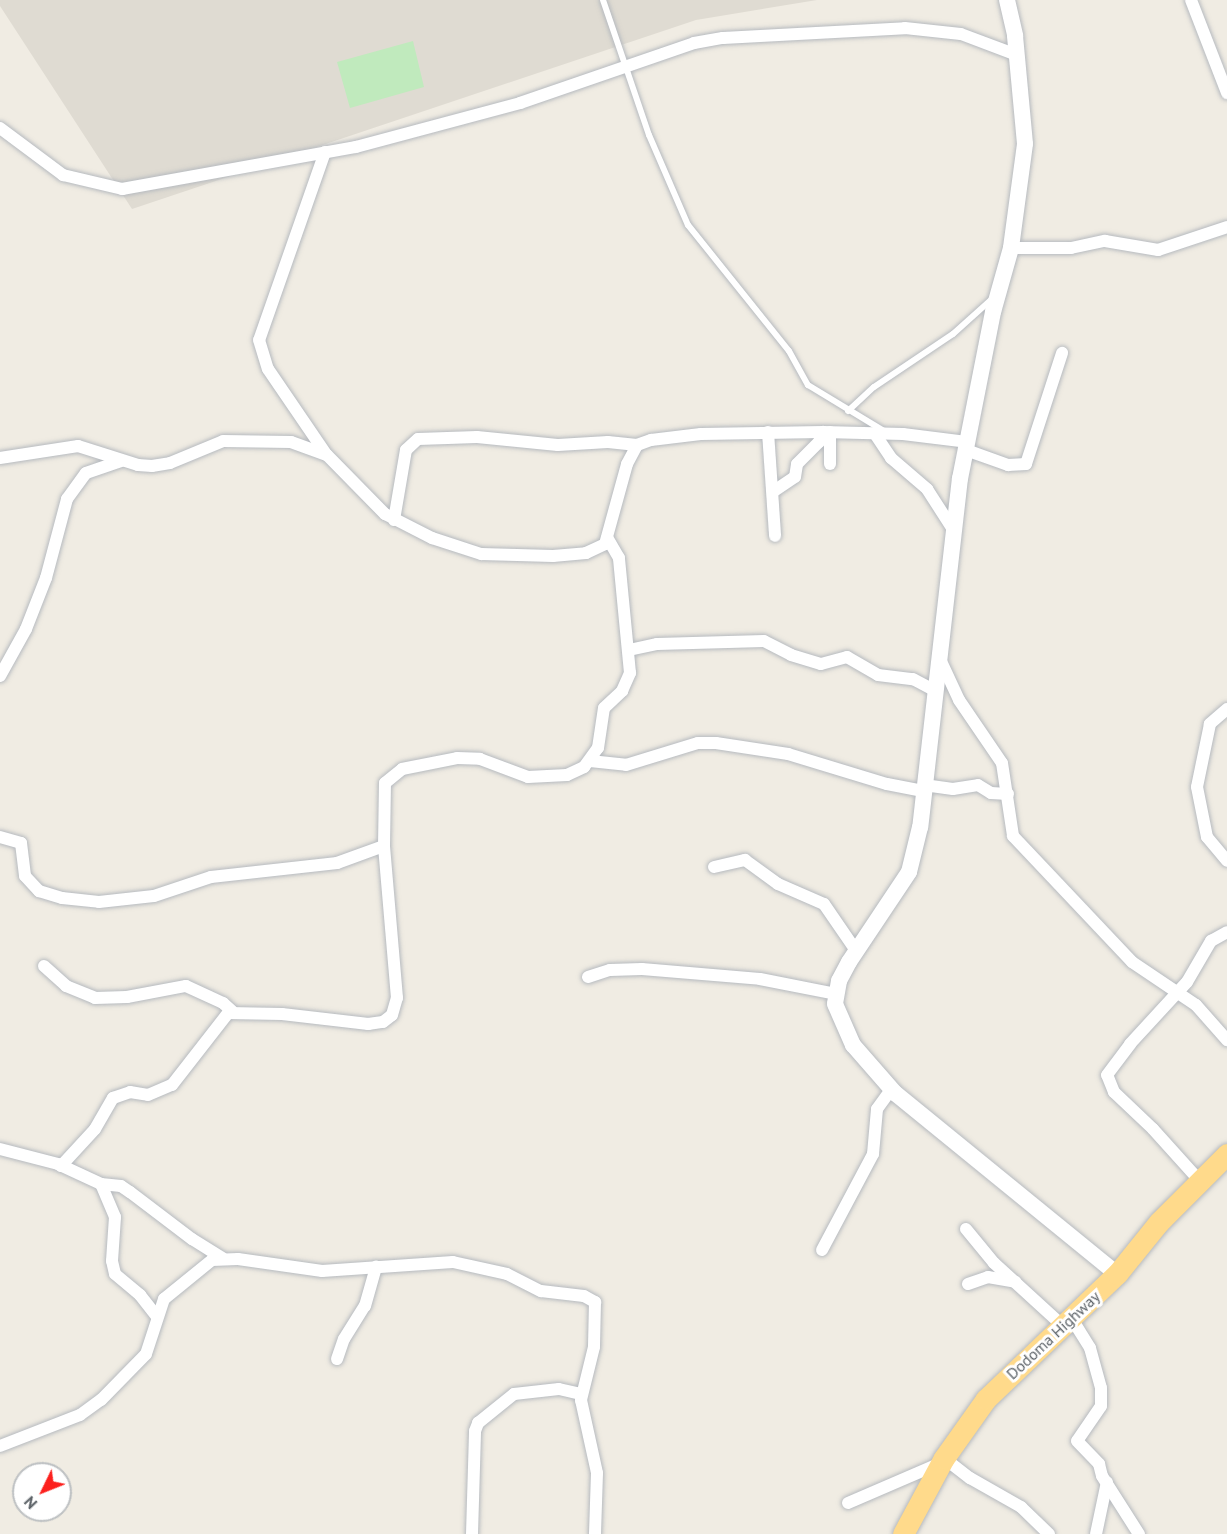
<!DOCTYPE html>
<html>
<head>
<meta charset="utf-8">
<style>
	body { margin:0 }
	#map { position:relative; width:1227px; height:1534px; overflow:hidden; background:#f0ece3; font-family:"PT Sans",sans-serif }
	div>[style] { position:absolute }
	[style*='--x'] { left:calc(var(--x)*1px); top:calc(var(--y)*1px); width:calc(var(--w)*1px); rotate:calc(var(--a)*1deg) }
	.education>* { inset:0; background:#dfdbd2 }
	.green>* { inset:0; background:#c0eabd }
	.roads { filter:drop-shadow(0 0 2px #b6babf) drop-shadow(0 0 2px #b6babf) }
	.lane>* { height:6px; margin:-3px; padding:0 3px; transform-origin:3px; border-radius:3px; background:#fff }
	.street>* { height:12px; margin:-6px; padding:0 6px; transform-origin:6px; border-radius:6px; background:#fff }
	.secondary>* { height:16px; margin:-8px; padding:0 8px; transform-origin:8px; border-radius:8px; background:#fff }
	.highway>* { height:21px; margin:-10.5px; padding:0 10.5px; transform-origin:10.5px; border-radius:10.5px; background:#ffda8b }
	span { translate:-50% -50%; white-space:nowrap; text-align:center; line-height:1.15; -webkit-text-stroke:6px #fff; paint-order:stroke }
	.street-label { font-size:16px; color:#5b6166 }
	.north { position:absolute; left:12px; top:1462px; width:60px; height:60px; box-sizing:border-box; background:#fff; border:2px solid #bdc0c2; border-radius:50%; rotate:227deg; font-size:16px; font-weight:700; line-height:24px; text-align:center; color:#5b6166 }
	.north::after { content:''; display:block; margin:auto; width:21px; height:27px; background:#fc201d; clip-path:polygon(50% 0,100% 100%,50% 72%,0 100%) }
</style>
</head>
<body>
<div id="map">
	<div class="education">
		<div style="clip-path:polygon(0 0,817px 0,696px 20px,132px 209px,0 6px)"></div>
	</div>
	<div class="green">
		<div style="clip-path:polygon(413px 41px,424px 87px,350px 108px,337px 62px)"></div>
	</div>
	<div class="roads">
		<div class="lane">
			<div style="--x:603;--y:0;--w:143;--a:71.2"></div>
			<div style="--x:649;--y:135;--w:98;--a:66.6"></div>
			<div style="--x:688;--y:225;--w:161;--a:51.3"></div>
			<div style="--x:789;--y:351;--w:39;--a:61"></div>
			<div style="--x:808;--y:385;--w:89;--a:31.2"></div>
			<div style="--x:848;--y:411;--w:35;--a:-43"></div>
			<div style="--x:874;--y:387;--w:95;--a:-33.9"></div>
			<div style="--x:953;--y:334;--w:54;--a:-42"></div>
		</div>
		<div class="street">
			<div style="--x:1191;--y:0;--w:100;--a:68.8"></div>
			<div style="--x:0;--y:128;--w:79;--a:36.7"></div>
			<div style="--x:63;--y:175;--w:61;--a:13.3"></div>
			<div style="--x:122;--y:189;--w:238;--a:-10.2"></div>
			<div style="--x:356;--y:147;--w:170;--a:-15"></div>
			<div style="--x:520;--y:103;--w:184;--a:-19"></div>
			<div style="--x:694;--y:43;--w:29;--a:-10"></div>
			<div style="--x:723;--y:38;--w:182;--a:-3.1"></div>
			<div style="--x:905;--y:28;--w:56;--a:6.1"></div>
			<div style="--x:961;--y:34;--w:60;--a:20.6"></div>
			<div style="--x:325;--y:152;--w:199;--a:109.3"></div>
			<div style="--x:259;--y:340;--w:30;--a:73"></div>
			<div style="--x:268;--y:369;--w:103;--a:55.7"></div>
			<div style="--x:1011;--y:248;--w:60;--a:0"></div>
			<div style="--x:1071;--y:248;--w:35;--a:-12"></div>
			<div style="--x:1105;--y:241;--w:54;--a:9.6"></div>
			<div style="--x:1158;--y:250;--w:73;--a:-18.4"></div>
			<div style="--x:768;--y:432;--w:104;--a:86.1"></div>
			<div style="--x:875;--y:434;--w:29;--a:56"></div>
			<div style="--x:891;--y:458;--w:48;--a:40.7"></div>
			<div style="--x:927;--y:489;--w:50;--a:57.3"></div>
			<div style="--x:966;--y:450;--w:45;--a:19.7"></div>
			<div style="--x:1008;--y:465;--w:18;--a:-3"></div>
			<div style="--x:1026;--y:464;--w:117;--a:-72"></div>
			<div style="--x:0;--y:458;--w:79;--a:-8.7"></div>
			<div style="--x:78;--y:446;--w:63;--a:17.6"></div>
			<div style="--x:138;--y:465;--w:14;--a:4"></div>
			<div style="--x:152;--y:466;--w:18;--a:-9"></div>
			<div style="--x:170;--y:463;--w:57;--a:-22.5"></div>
			<div style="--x:223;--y:441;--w:68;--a:0.8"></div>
			<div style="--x:291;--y:442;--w:38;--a:20"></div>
			<div style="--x:327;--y:455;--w:83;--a:45.5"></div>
			<div style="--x:385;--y:514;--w:53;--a:27.1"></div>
			<div style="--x:432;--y:538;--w:52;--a:18.1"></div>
			<div style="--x:481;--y:554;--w:72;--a:1.6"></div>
			<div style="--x:553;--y:556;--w:33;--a:-5"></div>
			<div style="--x:586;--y:553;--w:21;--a:-25"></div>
			<div style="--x:605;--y:544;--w:83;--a:-74.6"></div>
			<div style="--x:627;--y:464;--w:21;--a:-62"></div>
			<div style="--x:637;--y:445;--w:15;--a:-20"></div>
			<div style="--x:651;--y:440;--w:50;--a:-6.8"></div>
			<div style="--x:701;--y:434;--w:122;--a:-0.9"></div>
			<div style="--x:823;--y:432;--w:80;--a:1.4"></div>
			<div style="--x:903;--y:434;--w:64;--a:7.1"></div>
			<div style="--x:830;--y:464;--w:32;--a:-90"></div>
			<div style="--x:774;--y:491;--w:25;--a:-34"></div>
			<div style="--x:795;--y:477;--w:13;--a:-81"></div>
			<div style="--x:797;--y:464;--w:31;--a:-45"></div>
			<div style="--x:819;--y:442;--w:11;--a:-68"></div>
			<div style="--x:394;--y:520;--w:71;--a:-80.3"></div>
			<div style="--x:406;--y:450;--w:16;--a:-43"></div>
			<div style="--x:418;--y:439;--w:59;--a:-1.9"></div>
			<div style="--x:477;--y:437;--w:81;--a:5.6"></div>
			<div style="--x:558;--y:445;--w:50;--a:-3.4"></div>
			<div style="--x:608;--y:442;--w:29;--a:6"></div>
			<div style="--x:629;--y:650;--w:29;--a:-12"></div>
			<div style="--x:657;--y:644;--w:107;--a:-1.6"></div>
			<div style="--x:764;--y:641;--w:30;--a:27"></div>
			<div style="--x:791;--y:655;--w:31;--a:17"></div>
			<div style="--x:821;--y:664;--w:27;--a:-15"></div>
			<div style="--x:847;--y:657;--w:36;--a:30"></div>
			<div style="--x:878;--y:675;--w:35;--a:7"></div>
			<div style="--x:913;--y:679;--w:24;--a:28"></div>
			<div style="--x:940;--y:659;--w:45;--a:65.1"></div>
			<div style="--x:959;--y:700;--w:76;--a:55.7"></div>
			<div style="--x:1002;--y:763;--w:74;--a:81.4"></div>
			<div style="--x:1013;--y:836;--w:173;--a:46.6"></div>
			<div style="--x:1132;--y:962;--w:77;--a:33.9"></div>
			<div style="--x:1196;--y:1005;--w:47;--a:48.5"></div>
			<div style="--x:0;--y:676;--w:54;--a:-61"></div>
			<div style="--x:26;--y:629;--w:55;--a:-68.6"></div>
			<div style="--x:46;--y:578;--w:82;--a:-75.1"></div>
			<div style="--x:67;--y:499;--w:32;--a:-54"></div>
			<div style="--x:86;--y:473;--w:37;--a:-19"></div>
			<div style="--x:1227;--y:709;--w:23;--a:139"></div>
			<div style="--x:1210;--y:724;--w:64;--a:101.7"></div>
			<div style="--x:1197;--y:787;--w:51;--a:78.7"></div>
			<div style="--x:1207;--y:837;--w:31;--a:50"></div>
			<div style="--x:590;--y:761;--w:36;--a:6"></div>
			<div style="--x:626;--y:765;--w:75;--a:-17"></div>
			<div style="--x:698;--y:743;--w:18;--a:0"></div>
			<div style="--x:716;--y:743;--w:73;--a:8.7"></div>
			<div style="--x:788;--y:754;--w:103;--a:16.9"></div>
			<div style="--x:887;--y:784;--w:38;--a:11"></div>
			<div style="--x:924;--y:785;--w:29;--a:8"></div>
			<div style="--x:953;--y:789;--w:25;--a:-9"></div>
			<div style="--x:978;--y:785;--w:15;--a:32"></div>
			<div style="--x:991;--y:793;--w:17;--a:3"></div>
			<div style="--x:0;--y:837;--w:22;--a:16"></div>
			<div style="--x:21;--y:843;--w:33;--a:83"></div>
			<div style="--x:25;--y:876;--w:21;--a:47"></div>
			<div style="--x:39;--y:891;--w:24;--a:17"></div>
			<div style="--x:62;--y:898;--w:37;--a:6"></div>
			<div style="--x:99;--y:902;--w:55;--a:-6.2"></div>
			<div style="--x:154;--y:896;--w:60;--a:-18.4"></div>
			<div style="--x:211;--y:877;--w:127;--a:-6.3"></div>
			<div style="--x:337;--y:863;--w:50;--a:-19.9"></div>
			<div style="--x:714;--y:867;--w:32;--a:-13"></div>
			<div style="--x:745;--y:860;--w:41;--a:36"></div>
			<div style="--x:778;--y:884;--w:50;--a:23.5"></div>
			<div style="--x:824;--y:904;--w:58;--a:55.5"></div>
			<div style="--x:44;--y:966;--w:30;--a:42"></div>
			<div style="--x:66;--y:986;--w:31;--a:22"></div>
			<div style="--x:95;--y:998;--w:32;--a:-2"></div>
			<div style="--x:127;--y:997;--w:60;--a:-10.6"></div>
			<div style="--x:186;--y:986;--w:41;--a:24.7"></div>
			<div style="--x:223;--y:1003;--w:12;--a:42"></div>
			<div style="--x:588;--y:977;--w:23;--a:-18"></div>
			<div style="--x:610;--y:970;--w:32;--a:-2"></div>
			<div style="--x:642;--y:969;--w:118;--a:4.8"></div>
			<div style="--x:760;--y:979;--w:77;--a:11.2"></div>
			<div style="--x:0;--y:1149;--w:60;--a:14.5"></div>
			<div style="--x:58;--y:1164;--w:47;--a:24.9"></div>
			<div style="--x:101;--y:1184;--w:36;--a:67"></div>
			<div style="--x:115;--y:1217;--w:44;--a:93.9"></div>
			<div style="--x:112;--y:1261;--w:13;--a:77"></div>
			<div style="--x:115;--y:1274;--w:33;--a:40"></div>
			<div style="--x:140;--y:1295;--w:28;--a:52"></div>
			<div style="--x:61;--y:1166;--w:50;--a:-47.4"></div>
			<div style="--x:95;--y:1129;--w:36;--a:-60"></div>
			<div style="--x:113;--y:1098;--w:18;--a:-19"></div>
			<div style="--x:130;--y:1092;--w:18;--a:9"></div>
			<div style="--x:148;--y:1095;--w:26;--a:-23"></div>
			<div style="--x:172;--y:1085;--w:91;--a:-52.1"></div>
			<div style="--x:228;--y:1013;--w:54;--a:1.1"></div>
			<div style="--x:282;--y:1014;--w:87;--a:6.6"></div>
			<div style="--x:368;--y:1024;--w:15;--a:-8"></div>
			<div style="--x:383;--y:1022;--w:11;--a:-38"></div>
			<div style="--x:392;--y:1015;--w:18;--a:-74"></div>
			<div style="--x:397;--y:998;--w:153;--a:-94.9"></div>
			<div style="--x:384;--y:846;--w:63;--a:-89.1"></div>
			<div style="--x:385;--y:783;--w:22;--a:-39"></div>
			<div style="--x:402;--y:769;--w:56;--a:-11.3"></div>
			<div style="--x:457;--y:758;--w:23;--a:2"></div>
			<div style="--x:480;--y:759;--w:51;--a:20.6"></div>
			<div style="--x:528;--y:777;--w:39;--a:-3"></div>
			<div style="--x:567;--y:775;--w:19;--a:-25"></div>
			<div style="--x:584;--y:767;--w:24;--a:-54"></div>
			<div style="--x:598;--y:748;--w:40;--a:-81.5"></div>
			<div style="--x:604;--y:708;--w:25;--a:-43"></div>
			<div style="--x:622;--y:691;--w:20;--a:-66"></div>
			<div style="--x:630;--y:673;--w:116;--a:-95.5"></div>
			<div style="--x:619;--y:558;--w:22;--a:-120"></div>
			<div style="--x:1198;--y:1179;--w:67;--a:-132"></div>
			<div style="--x:1153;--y:1129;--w:54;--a:-136.5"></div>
			<div style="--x:1114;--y:1092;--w:18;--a:-112"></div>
			<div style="--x:1107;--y:1075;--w:39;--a:-53"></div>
			<div style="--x:1130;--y:1044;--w:84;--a:-47.4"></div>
			<div style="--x:1187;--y:982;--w:48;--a:-59.7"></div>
			<div style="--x:1211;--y:941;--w:18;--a:-29"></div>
			<div style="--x:101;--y:1184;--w:20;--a:6"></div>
			<div style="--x:121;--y:1186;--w:11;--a:34"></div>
			<div style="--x:130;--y:1192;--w:78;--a:37.2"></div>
			<div style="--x:192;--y:1239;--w:36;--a:32"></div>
			<div style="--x:966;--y:1229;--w:44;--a:50.5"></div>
			<div style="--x:994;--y:1263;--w:93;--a:42.4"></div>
			<div style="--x:822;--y:1250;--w:109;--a:-62"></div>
			<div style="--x:873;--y:1154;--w:45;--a:-84.9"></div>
			<div style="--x:877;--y:1109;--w:24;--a:-54"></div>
			<div style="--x:968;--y:1284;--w:21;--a:-19"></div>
			<div style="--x:988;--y:1277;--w:28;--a:10"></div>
			<div style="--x:1072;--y:1319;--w:34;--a:58"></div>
			<div style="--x:1090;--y:1348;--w:41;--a:74.6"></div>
			<div style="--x:1101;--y:1388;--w:18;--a:90"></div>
			<div style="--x:1101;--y:1406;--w:42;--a:124.4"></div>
			<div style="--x:1077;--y:1441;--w:32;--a:46"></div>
			<div style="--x:1099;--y:1464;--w:12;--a:76"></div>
			<div style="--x:1102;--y:1476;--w:69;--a:57.5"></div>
			<div style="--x:337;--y:1359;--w:21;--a:-71"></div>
			<div style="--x:344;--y:1339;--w:39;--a:-58"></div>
			<div style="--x:365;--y:1306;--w:41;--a:-74.2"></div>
			<div style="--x:0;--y:1446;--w:86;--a:-21.2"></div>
			<div style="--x:80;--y:1415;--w:26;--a:-36"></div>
			<div style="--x:101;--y:1400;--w:64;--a:-45.6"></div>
			<div style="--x:146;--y:1354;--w:58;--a:-71.9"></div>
			<div style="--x:164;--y:1299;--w:62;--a:-39.1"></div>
			<div style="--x:212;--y:1260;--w:26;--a:-2"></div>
			<div style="--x:238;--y:1259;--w:85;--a:8.1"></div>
			<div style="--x:322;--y:1271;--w:131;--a:-3.9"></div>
			<div style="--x:453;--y:1262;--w:55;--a:12.5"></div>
			<div style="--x:507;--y:1274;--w:38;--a:27"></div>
			<div style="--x:541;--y:1291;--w:43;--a:6.6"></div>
			<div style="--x:584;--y:1296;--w:13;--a:29"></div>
			<div style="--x:595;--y:1302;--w:45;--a:91.3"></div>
			<div style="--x:594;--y:1347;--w:55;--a:103.8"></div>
			<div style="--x:581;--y:1400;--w:75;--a:77.6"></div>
			<div style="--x:597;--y:1473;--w:61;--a:91.9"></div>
			<div style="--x:944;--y:1458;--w:33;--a:38"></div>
			<div style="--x:970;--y:1478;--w:59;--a:29.6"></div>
			<div style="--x:1021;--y:1507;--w:39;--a:44"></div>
			<div style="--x:848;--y:1503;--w:101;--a:-23.3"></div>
			<div style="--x:472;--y:1534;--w:103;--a:-88.3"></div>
			<div style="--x:475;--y:1431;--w:9;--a:-69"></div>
			<div style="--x:478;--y:1423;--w:46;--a:-38.9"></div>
			<div style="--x:514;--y:1394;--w:45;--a:-6.3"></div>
			<div style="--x:559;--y:1389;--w:23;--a:13"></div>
			<div style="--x:1096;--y:1534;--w:53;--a:-78.1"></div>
		</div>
		<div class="secondary">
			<div style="--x:1007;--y:0;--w:37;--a:77"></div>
			<div style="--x:1015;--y:36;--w:108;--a:84.7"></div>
			<div style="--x:1025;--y:144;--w:105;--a:97.7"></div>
			<div style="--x:1011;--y:248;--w:66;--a:105.7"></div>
			<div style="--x:993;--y:312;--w:169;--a:101.2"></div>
			<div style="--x:960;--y:478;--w:351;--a:96.5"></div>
			<div style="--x:920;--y:827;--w:46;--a:103.7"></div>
			<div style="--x:909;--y:872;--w:108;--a:123.7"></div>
			<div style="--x:849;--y:962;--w:21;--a:118"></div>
			<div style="--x:839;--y:981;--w:23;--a:100"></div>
			<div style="--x:835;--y:1004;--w:45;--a:66.3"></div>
			<div style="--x:853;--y:1045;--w:64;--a:48.8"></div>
			<div style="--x:895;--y:1093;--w:286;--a:39.2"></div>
		</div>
		<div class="highway">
			<div style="--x:903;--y:1534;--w:86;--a:-61.7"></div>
			<div style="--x:944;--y:1458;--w:72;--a:-54.6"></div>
			<div style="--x:986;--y:1399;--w:181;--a:-43.7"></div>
			<div style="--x:1117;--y:1274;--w:67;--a:-51.1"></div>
			<div style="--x:1159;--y:1222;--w:96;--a:-45"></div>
		</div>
	</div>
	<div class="street-label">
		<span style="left:1053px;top:1335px;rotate:-43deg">Dodoma Highway</span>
	</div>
	<div class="north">N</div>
</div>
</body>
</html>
